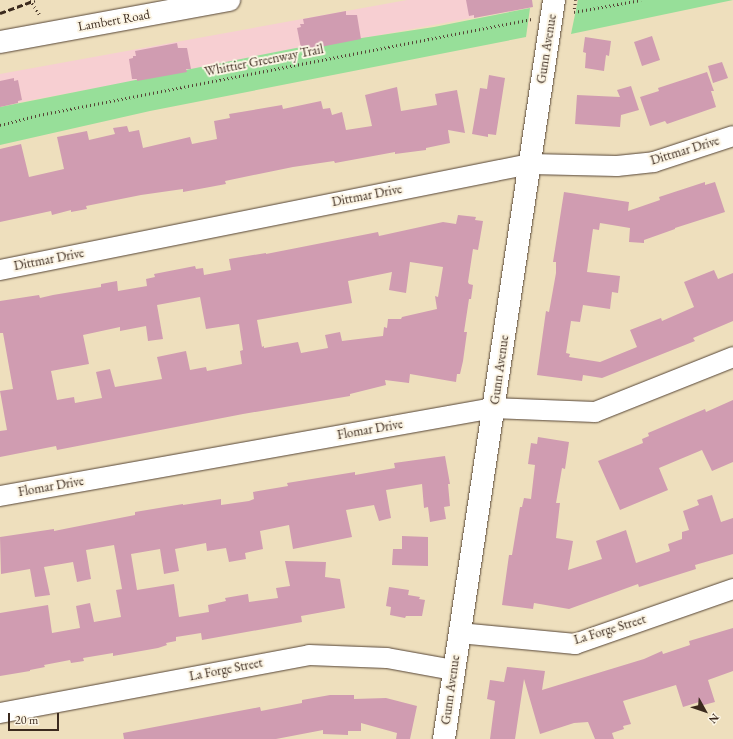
<!DOCTYPE html>
<html>
<head>
<meta charset="utf-8">
<style>
	body { margin:0 }
	#map { position:relative; width:733px; height:739px; overflow:hidden; background:#eedfbd; font-family:"EB Garamond",serif }
	div>[style] { position:absolute }
	[style*='--x'] { left:calc(var(--x)*1px); top:calc(var(--y)*1px); width:calc(var(--w)*1px); rotate:calc(var(--a)*1deg) }
	.built>* { inset:0; background:#f7cfd2 }
	.green>* { inset:0; background:#97df99 }
	.building>* { inset:0; background:#d09cb1 }
	.path>* { height:2.5px; margin-top:-1.25px; transform-origin:0; background:repeating-linear-gradient(90deg,#564536 0 1px,transparent 0 4px) }
	.roads { filter:drop-shadow(0 0 1px #564536) drop-shadow(0 0 1px #564536) }
	.street>* { height:20px; margin:-10px; padding:0 10px; transform-origin:10px; border-radius:10px; background:#fff }
	.secondary>* { height:22px; margin:-11px; padding:0 11px; transform-origin:11px; border-radius:11px; background:#fff }
	.rail>* { height:3px; margin-top:-1.5px; transform-origin:0; background:repeating-linear-gradient(90deg,#3b2a1e 0 6px,transparent 0 9px) }
	span { translate:-50% -50%; white-space:nowrap; text-align:center; line-height:1.15; -webkit-text-stroke:4px #fcf5e5; paint-order:stroke }
	.street-label { font-size:13px; color:#3b2a1e }
	.north { position:absolute; left:685px; top:691px; width:40px; height:40px; -webkit-text-stroke:3px #fcf5e5; paint-order:stroke; rotate:130deg; font-size:11px; font-weight:700; line-height:16px; text-align:center; color:#3b2a1e }
	.north::after { content:''; display:block; margin:auto; width:14px; height:18px; background:#3b2a1e; clip-path:polygon(50% 0,100% 100%,50% 72%,0 100%) }
	.scale { position:absolute; left:8px; top:713px; width:51px; height:18px; box-sizing:border-box; border:2px solid #3b2a1e; border-top:0; padding-left:5px; font-size:12px; line-height:14px; white-space:nowrap; color:#3b2a1e; -webkit-text-stroke:3px #fcf5e5; paint-order:stroke }
</style>
</head>
<body>
<div id="map">
	<div class="built">
		<div style="clip-path:polygon(407px 0,530px 0,530px 7px,0 106px,0 74px)"></div>
	</div>
	<div class="green">
		<div style="clip-path:polygon(578px 0,733px 0,571px 34px)"></div>
		<div style="clip-path:polygon(530px 8px,526px 37px,150px 111px,0 145px,0 107px,296px 48px,434px 27px)"></div>
	</div>
	<div class="building">
		<div style="clip-path:polygon(466px 0,532px 0,533px 7px,474px 18px,474px 15px,469px 16px)"></div>
		<div style="clip-path:polygon(346px 11px,346px 15px,357px 15px,361px 39px,305px 50px,305px 47px,301px 48px,297px 28px,301px 27px,300px 24px,304px 24px,303px 19px)"></div>
		<div style="clip-path:polygon(652px 36px,660px 60px,642px 66px,634px 42px)"></div>
		<div style="clip-path:polygon(585px 37px,611px 41px,609px 56px,606px 55px,604px 71px,585px 68px,586px 53px,583px 52px)"></div>
		<div style="clip-path:polygon(177px 43px,178px 48px,187px 48px,191px 69px,186px 69px,187px 72px,137px 81px,137px 79px,132px 79px,129px 59px,133px 58px,133px 56px,136px 56px,135px 51px)"></div>
		<div style="clip-path:polygon(722px 62px,728px 78px,713px 83px,708px 66px)"></div>
		<div style="clip-path:polygon(707px 72px,714px 91px,711px 91px,716px 107px,667px 124px,665px 121px,650px 126px,640px 97px,659px 91px,658px 88px)"></div>
		<div style="clip-path:polygon(489px 75px,505px 78px,496px 135px,488px 134px,488px 137px,472px 134px,480px 88px,487px 89px)"></div>
		<div style="clip-path:polygon(14px 78px,14px 81px,18px 80px,22px 100px,18px 101px,18px 103px,0 107px,0 81px)"></div>
		<div style="clip-path:polygon(631px 86px,639px 110px,621px 115px,620px 127px,575px 124px,577px 95px,620px 97px,617px 90px)"></div>
		<div style="clip-path:polygon(397px 87px,401px 111px,437px 105px,435px 94px,457px 90px,465px 133px,448px 130px,450px 143px,426px 148px,426px 150px,395px 154px,395px 152px,335px 163px,334px 161px,293px 167px,225px 181px,226px 184px,183px 192px,183px 189px,141px 195px,86px 206px,87px 209px,71px 212px,71px 210px,52px 215px,51px 211px,0 222px,0 149px,21px 144px,29px 177px,64px 169px,57px 137px,87px 131px,89px 140px,115px 134px,113px 128px,127px 126px,129px 132px,139px 130px,143px 148px,190px 137px,192px 144px,217px 139px,214px 121px,230px 118px,229px 114px,282px 105px,283px 109px,321px 101px,323px 109px,330px 108px,332px 115px,342px 112px,346px 130px,372px 126px,365px 95px)"></div>
		<div style="clip-path:polygon(705px 182px,705px 185px,715px 182px,725px 212px,675px 228px,675px 229px,644px 240px,644px 243px,629px 242px,630px 228px,600px 223px,599px 230px,593px 229px,587px 272px,620px 276px,618px 293px,612px 292px,610px 309px,583px 305px,580px 322px,571px 321px,566px 353px,570px 354px,569px 357px,600px 362px,637px 347px,630px 330px,661px 318px,662px 321px,694px 307px,684px 282px,714px 270px,718px 279px,733px 273px,733px 321px,693px 338px,695px 341px,602px 378px,583px 375px,582px 381px,537px 375px,546px 311px,549px 312px,556px 273px,556px 262px,553px 262px,564px 192px,629px 202px,628px 211px,660px 200px,659px 197px)"></div>
		<div style="clip-path:polygon(evenodd,458px 215px,476px 217px,475px 220px,483px 221px,478px 250px,473px 249px,468px 282px,469px 284px,473px 285px,471px 299px,469px 299px,464px 332px,467px 332px,463px 361px,460px 374px,457px 374px,456px 382px,410px 374px,409px 383px,385px 380px,386px 385px,350px 394px,350px 396px,243px 414px,57px 450px,56px 446px,0 457px,0 431px,7px 430px,0 391px,13px 389px,3px 333px,0 333px,0 301px,39px 295px,40px 298px,53px 295px,101px 287px,101px 284px,117px 281px,118px 291px,147px 286px,146px 279px,155px 277px,154px 274px,195px 266px,196px 269px,203px 268px,204px 275px,231px 270px,229px 259px,266px 253px,266px 254px,378px 232px,379px 236px,443px 222px,456px 224px,458px 215px,410px 262px,443px 267px,438px 297px,435px 296px,437px 309px,402px 317px,401px 319px,388px 319px,387px 328px,384px 327px,383px 336px,342px 341px,340px 332px,325px 335px,328px 348px,301px 353px,298px 342px,264px 348px,264px 346px,262px 347px,257px 320px,352px 303px,348px 281px,392px 272px,389px 290px,406px 293px,410px 262px,458px 215px,200px 297px,206px 329px,239px 324px,243px 350px,240px 351px,242px 364px,207px 371px,206px 367px,190px 370px,186px 351px,157px 357px,162px 379px,115px 387px,110px 369px,96px 372px,102px 398px,75px 403px,74px 397px,57px 400px,51px 371px,89px 364px,83px 335px,120px 327px,120px 331px,146px 326px,148px 341px,163px 339px,157px 305px,200px 297px)"></div>
		<div style="clip-path:polygon(733px 400px,733px 462px,712px 471px,702px 450px,659px 468px,668px 490px,620px 510px,598px 461px,643px 443px,642px 439px,649px 436px,648px 433px,705px 409px,706px 412px)"></div>
		<div style="clip-path:polygon(538px 437px,569px 442px,565px 469px,562px 468px,556px 503px,560px 503px,556px 538px,573px 541px,568px 570px,602px 559px,596px 541px,626px 530px,636px 563px,670px 551px,668px 544px,682px 539px,682px 532px,689px 530px,683px 511px,699px 505px,697px 500px,712px 495px,721px 522px,733px 518px,733px 554px,695px 565px,696px 569px,639px 587px,638px 584px,569px 609px,534px 603px,533px 609px,502px 605px,509px 555px,512px 555px,520px 507px,522px 507px,524px 498px,531px 499px,535px 465px,528px 464px,531px 443px,537px 444px)"></div>
		<div style="clip-path:polygon(445px 456px,450px 484px,448px 484px,450px 506px,444px 507px,446px 519px,430px 522px,428px 507px,424px 508px,422px 484px,386px 490px,391px 518px,379px 521px,374px 505px,346px 510px,352px 537px,293px 549px,289px 525px,260px 531px,263px 549px,245px 553px,246px 559px,229px 562px,226px 548px,207px 551px,206px 543px,175px 549px,179px 571px,164px 574px,160px 549px,131px 554px,137px 590px,174px 584px,179px 617px,209px 612px,208px 605px,226px 601px,225px 598px,248px 594px,249px 602px,278px 598px,276px 588px,290px 586px,285px 561px,326px 562px,325px 577px,340px 579px,345px 608px,301px 616px,302px 622px,202px 640px,201px 633px,176px 637px,176px 641px,166px 643px,167px 645px,158px 648px,113px 656px,113px 653px,83px 658px,84px 661px,71px 663px,70px 660px,44px 665px,45px 667px,30px 670px,30px 671px,0 676px,0 613px,48px 605px,52px 633px,80px 628px,76px 606px,90px 603px,94px 622px,121px 617px,116px 590px,122px 589px,114px 545px,86px 550px,91px 579px,77px 582px,73px 562px,44px 567px,50px 595px,35px 597px,30px 569px,1px 574px,0 537px,54px 529px,54px 531px,135px 515px,135px 512px,183px 504px,183px 505px,221px 499px,221px 505px,249px 501px,254px 499px,253px 492px,288px 486px,287px 483px,355px 472px,355px 475px,395px 468px,394px 463px)"></div>
		<div style="clip-path:polygon(402px 536px,428px 537px,428px 566px,392px 565px,393px 549px,402px 549px)"></div>
		<div style="clip-path:polygon(389px 587px,409px 590px,408px 595px,420px 597px,419px 599px,425px 600px,422px 616px,406px 616px,405px 618px,390px 615px,391px 607px,386px 606px)"></div>
		<div style="clip-path:polygon(733px 628px,733px 671px,708px 680px,715px 702px,700px 706px,699px 702px,683px 707px,676px 685px,623px 701px,631px 724px,623px 726px,624px 729px,612px 733px,614px 739px,595px 739px,588px 722px,574px 723px,540px 734px,524px 679px,515px 739px,490px 739px,495px 701px,487px 699px,490px 680px,504px 682px,507px 667px,545px 671px,542px 690px,644px 659px,662px 651px,663px 654px,690px 645px,689px 641px)"></div>
		<div style="clip-path:polygon(330px 695px,354px 695px,354px 699px,386px 698px,417px 706px,410px 739px,396px 739px,397px 733px,361px 723px,361px 731px,348px 731px,348px 735px,323px 734px,323px 730px,276px 739px,124px 739px,123px 733px,260px 707px,261px 711px,302px 703px,302px 700px)"></div>
	</div>
	<div class="path">
		<div style="--x:30;--y:0;--w:18;--a:56"></div>
		<div style="--x:576;--y:0;--w:12;--a:99"></div>
		<div style="--x:574;--y:12;--w:68;--a:-10.2"></div>
		<div style="--x:0;--y:125;--w:40;--a:-14.4"></div>
		<div style="--x:39;--y:115;--w:502;--a:-11.02"></div>
	</div>
	<div class="roads">
		<div class="street">
			<div style="--x:0;--y:270;--w:540;--a:-11.31"></div>
			<div style="--x:530;--y:164;--w:87;--a:1.3"></div>
			<div style="--x:617;--y:166;--w:37;--a:-6"></div>
			<div style="--x:654;--y:162;--w:83;--a:-18.2"></div>
			<div style="--x:0;--y:496;--w:502;--a:-10.1"></div>
			<div style="--x:494;--y:408;--w:101;--a:2.3"></div>
			<div style="--x:595;--y:412;--w:149;--a:-21.7"></div>
			<div style="--x:459;--y:633;--w:117;--a:5.4"></div>
			<div style="--x:575;--y:644;--w:167;--a:-19.2"></div>
			<div style="--x:0;--y:713;--w:314;--a:-10.6"></div>
			<div style="--x:309;--y:655;--w:78;--a:2.2"></div>
			<div style="--x:387;--y:658;--w:68;--a:10.2"></div>
		</div>
		<div class="secondary">
			<div style="--x:0;--y:42;--w:233;--a:-10.4"></div>
			<div style="--x:444;--y:739;--w:747;--a:-81.53"></div>
		</div>
	</div>
	<div class="rail">
		<div style="--x:0;--y:13;--w:37;--a:-20"></div>
	</div>
	<div class="street-label">
		<span style="left:114px;top:21px;rotate:-10deg">Lambert Road</span>
		<span style="left:547px;top:49px;rotate:-81deg">Gunn Avenue</span>
		<span style="left:264px;top:61px;rotate:-11deg">Whittier Greenway Trail</span>
		<span style="left:685px;top:151px;rotate:-17deg">Dittmar Drive</span>
		<span style="left:367px;top:196px;rotate:-11deg">Dittmar Drive</span>
		<span style="left:49px;top:260px;rotate:-11deg">Dittmar Drive</span>
		<span style="left:500px;top:370px;rotate:-82deg">Gunn Avenue</span>
		<span style="left:370px;top:430px;rotate:-10deg">Flomar Drive</span>
		<span style="left:51px;top:487px;rotate:-10deg">Flomar Drive</span>
		<span style="left:610px;top:630px;rotate:-17deg">La Forge Street</span>
		<span style="left:226px;top:670px;rotate:-11deg">La Forge Street</span>
		<span style="left:451px;top:690px;rotate:-82deg">Gunn Avenue</span>
	</div>
	<div class="north">N</div>
	<div class="scale">20 m</div>
</div>
</body>
</html>
